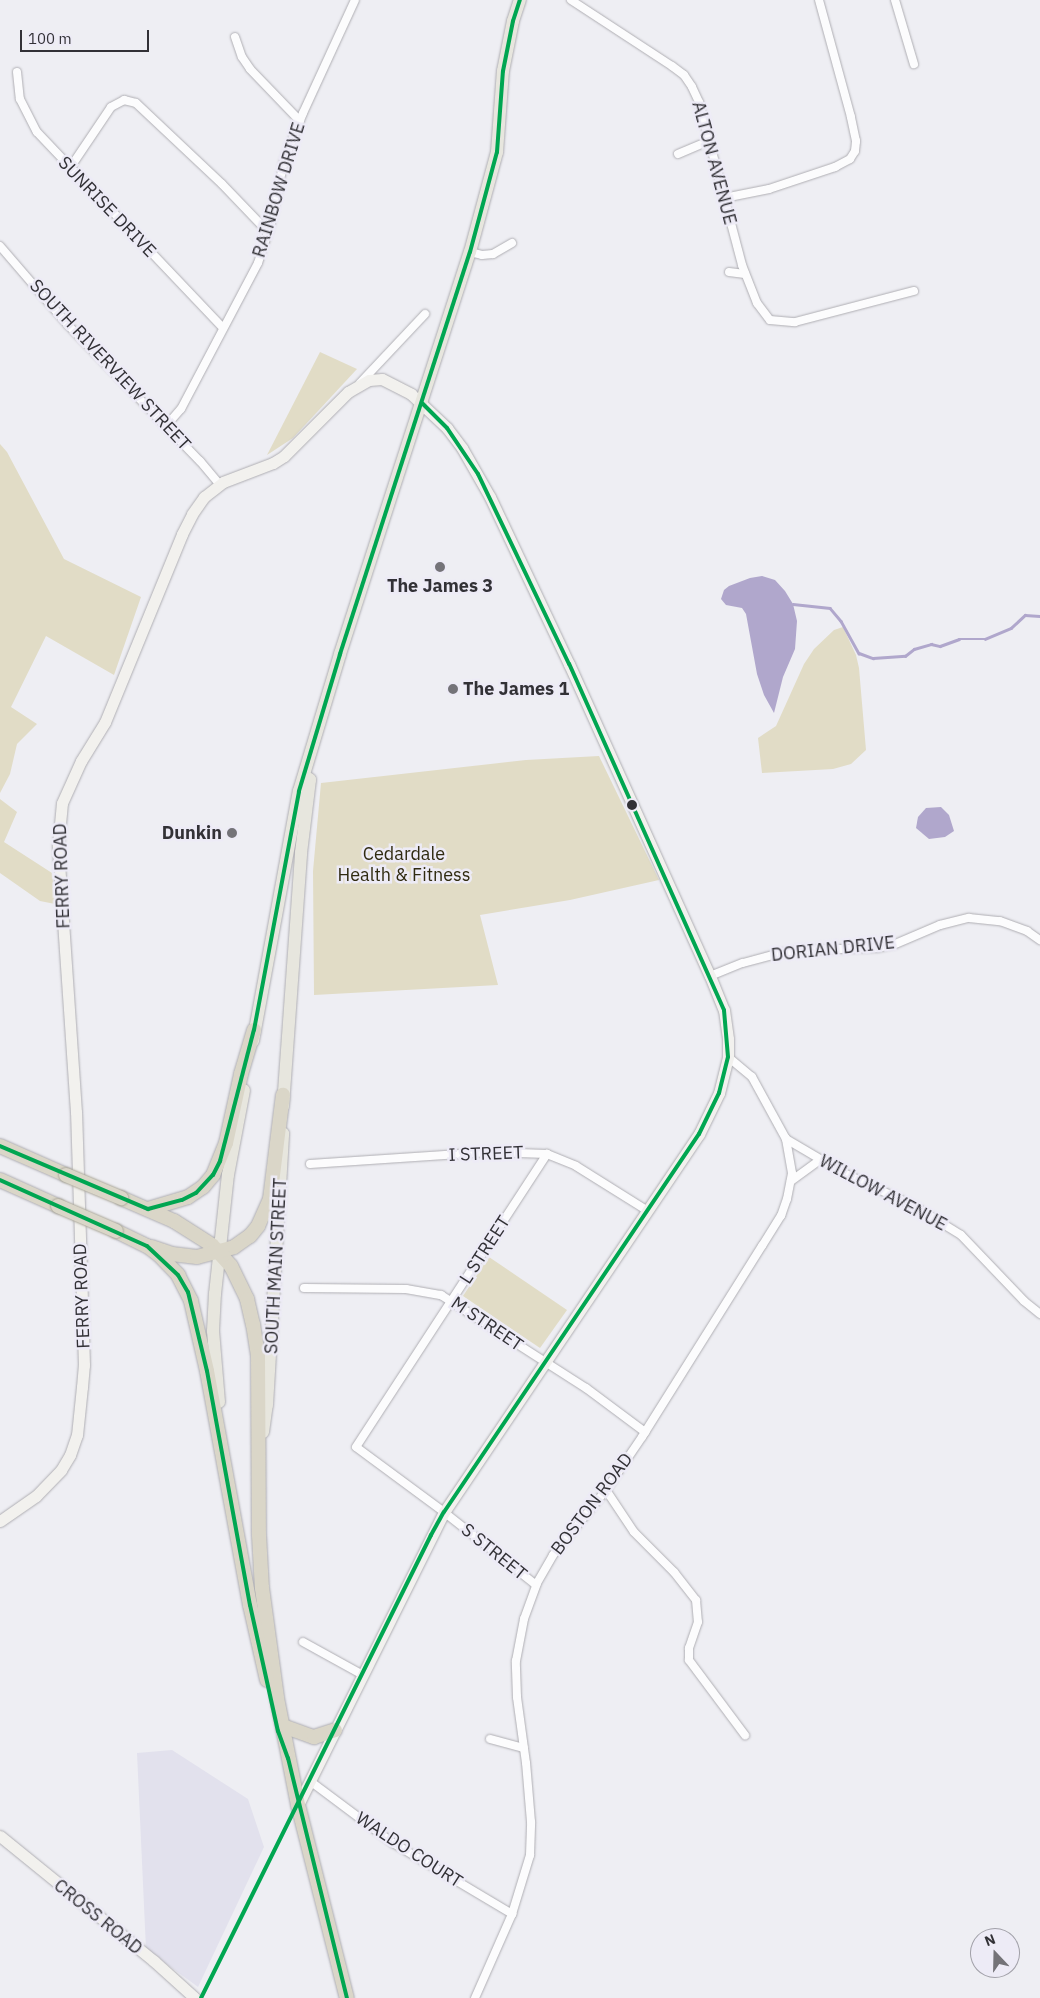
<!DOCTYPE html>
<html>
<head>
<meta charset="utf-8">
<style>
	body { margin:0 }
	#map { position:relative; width:1040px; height:1998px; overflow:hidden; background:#eeeef3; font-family:"IBM Plex Sans",sans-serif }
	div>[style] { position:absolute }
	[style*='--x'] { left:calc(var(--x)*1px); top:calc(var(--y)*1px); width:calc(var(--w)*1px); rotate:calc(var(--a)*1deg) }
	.built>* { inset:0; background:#e2e1ed }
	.green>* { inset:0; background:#e1dcc6 }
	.water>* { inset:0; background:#b0a7cc }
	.stream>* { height:2.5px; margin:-1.25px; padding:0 1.25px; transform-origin:1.25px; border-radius:1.25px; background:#b0a7cc }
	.roads { filter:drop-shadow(0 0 1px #afaeb3) drop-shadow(0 0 1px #afaeb3) }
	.street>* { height:8px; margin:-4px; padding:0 4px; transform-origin:4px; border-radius:4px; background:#fcfcfd }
	.secondary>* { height:11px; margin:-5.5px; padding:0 5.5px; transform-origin:5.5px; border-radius:5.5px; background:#f2f1ee }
	.primary>* { height:12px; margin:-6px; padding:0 6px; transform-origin:6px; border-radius:6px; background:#e7e6de }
	.highway>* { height:14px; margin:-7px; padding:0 7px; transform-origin:7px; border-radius:7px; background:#dad6c8 }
	.bridges { filter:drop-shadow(0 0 1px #aba89b) drop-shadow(0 0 1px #aba89b) }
	.highway-bridge>* { height:14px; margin:-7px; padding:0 7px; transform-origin:7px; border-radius:7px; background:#dad6c8 }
	.bus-1>* { height:4px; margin:-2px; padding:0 2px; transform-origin:2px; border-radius:2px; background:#00a651 }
	.dots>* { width:14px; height:14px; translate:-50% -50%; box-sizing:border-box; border:2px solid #edebf6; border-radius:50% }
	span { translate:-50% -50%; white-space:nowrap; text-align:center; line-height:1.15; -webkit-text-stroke:5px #edebf6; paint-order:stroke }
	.street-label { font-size:18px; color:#323136 }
	.poi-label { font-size:18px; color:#323136; font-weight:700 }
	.left { translate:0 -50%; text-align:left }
	.right { translate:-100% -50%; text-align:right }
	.park-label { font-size:18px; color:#2f2a10 }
	.north { position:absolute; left:970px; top:1928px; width:50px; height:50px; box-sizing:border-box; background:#edebf6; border:1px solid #a2a1a9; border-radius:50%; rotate:339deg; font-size:14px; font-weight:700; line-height:20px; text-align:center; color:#323136 }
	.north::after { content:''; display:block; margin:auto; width:18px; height:22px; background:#747378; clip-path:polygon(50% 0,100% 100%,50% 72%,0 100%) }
	.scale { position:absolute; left:20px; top:30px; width:129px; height:22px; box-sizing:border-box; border:2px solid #323136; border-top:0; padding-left:6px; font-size:15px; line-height:18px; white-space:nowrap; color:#323136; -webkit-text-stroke:4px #edebf6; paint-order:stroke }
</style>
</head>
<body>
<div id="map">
	<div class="built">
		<div style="clip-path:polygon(172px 1750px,248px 1799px,264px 1847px,198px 1987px,146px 1949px,137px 1753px)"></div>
	</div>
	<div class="green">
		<div style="clip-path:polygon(320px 352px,357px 369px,293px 438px,267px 455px)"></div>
		<div style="clip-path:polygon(0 444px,7px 452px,64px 559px,141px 597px,114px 675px,46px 636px,11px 707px,37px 724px,17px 744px,10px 774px,0 793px)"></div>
		<div style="clip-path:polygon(843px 627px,856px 655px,859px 668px,866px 750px,851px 764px,833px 769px,762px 773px,758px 738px,776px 726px,804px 664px,814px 649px,834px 630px)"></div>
		<div style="clip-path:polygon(599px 756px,659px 880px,570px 900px,480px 915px,498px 985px,314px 995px,313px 871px,321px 783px,526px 760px)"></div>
		<div style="clip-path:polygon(0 799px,17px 812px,4px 842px,52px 873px,55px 904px,40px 901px,0 873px)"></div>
		<div style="clip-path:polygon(489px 1257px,567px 1310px,540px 1348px,463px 1296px)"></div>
	</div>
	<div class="water">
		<div style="clip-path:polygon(762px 576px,775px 580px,785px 591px,793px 604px,797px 621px,795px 649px,783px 677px,774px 713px,764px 695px,757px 674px,746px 614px,742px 608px,726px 605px,721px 599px,724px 590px,729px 586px,750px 578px)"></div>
		<div style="clip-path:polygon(941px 807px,949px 815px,954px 831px,945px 837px,929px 839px,916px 828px,918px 817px,926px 808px)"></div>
	</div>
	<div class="stream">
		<div style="--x:793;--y:604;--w:37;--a:6"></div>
		<div style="--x:830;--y:608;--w:17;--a:50"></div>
		<div style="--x:841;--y:621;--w:37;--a:61"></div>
		<div style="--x:859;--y:653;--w:15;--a:20"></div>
		<div style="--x:873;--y:658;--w:32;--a:-4"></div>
		<div style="--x:905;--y:656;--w:11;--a:-38"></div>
		<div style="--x:914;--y:649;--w:18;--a:-16"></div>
		<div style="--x:931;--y:644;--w:9;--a:13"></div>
		<div style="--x:940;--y:646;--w:20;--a:-20"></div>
		<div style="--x:959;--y:639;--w:26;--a:0"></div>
		<div style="--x:985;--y:639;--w:28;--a:-23"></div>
		<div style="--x:1011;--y:628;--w:19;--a:-43"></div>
		<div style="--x:1025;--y:615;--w:15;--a:4"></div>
	</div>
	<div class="roads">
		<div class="street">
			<div style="--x:571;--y:0;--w:121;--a:33.2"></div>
			<div style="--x:672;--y:66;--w:15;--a:37"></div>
			<div style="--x:684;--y:75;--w:14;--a:56"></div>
			<div style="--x:692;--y:87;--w:17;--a:65"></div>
			<div style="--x:699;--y:102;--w:169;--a:75.2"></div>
			<div style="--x:742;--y:265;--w:41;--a:68.5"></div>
			<div style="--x:757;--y:303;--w:21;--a:53"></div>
			<div style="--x:770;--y:320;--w:25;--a:5"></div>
			<div style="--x:795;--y:322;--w:123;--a:-14.6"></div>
			<div style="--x:895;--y:0;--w:67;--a:73.5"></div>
			<div style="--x:235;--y:37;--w:21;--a:71"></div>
			<div style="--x:242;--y:57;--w:14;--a:56"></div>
			<div style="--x:250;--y:69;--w:72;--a:46.1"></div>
			<div style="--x:17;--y:72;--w:27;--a:84"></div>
			<div style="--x:20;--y:99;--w:37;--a:63"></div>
			<div style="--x:37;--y:132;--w:270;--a:46.5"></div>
			<div style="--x:678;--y:154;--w:33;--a:-23"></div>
			<div style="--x:70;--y:168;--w:73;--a:-56.1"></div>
			<div style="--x:111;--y:107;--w:15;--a:-28"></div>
			<div style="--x:124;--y:100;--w:12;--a:14"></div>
			<div style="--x:136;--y:103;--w:118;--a:43.3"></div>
			<div style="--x:222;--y:184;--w:66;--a:46.2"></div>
			<div style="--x:724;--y:198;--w:46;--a:-11.3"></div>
			<div style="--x:769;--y:189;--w:70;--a:-18.4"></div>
			<div style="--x:835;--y:167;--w:17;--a:-28"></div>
			<div style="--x:850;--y:159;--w:9;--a:-58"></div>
			<div style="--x:855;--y:151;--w:10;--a:-84"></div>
			<div style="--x:856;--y:141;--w:25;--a:-102"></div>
			<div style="--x:851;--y:117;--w:121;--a:-105.3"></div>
			<div style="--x:0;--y:246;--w:104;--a:49.3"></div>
			<div style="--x:68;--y:325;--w:190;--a:45.9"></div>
			<div style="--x:200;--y:461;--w:30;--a:50"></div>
			<div style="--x:470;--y:252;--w:12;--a:14"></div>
			<div style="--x:482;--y:255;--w:11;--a:-5"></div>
			<div style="--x:493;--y:254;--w:22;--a:-30"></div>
			<div style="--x:729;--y:272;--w:16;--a:7"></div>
			<div style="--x:360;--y:383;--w:95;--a:-46.7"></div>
			<div style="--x:166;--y:426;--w:23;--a:-49"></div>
			<div style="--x:181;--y:409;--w:165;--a:-62.2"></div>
			<div style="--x:258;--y:263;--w:42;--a:-72"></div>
			<div style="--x:271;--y:223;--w:63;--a:-78.2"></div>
			<div style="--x:284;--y:161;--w:52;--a:-68.4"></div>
			<div style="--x:303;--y:113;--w:124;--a:-65.3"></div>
			<div style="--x:710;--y:976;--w:35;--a:-22"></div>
			<div style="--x:743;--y:963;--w:39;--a:-15"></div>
			<div style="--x:781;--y:953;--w:22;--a:-8"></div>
			<div style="--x:803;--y:950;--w:74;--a:-1.5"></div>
			<div style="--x:877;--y:948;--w:16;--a:-11"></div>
			<div style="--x:893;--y:945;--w:51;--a:-23.1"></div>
			<div style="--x:940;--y:925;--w:30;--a:-14"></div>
			<div style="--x:969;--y:918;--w:31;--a:6"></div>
			<div style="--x:1000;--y:921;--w:29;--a:20"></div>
			<div style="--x:1027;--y:931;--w:16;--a:35"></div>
			<div style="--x:786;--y:1139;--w:65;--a:30.5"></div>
			<div style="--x:842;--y:1172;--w:80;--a:25.3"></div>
			<div style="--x:914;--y:1206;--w:55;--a:31.7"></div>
			<div style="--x:961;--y:1235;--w:91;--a:46.3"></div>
			<div style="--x:1024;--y:1301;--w:21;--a:39"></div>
			<div style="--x:310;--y:1164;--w:180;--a:-3.8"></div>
			<div style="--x:490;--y:1152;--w:57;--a:2"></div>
			<div style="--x:547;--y:1154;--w:31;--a:22"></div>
			<div style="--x:576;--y:1166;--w:85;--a:32"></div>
			<div style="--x:791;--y:1181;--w:36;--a:-36"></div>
			<div style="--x:304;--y:1288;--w:102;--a:0.6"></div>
			<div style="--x:406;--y:1289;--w:36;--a:10"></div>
			<div style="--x:441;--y:1295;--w:172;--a:32.7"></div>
			<div style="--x:586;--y:1388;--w:74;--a:36.7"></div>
			<div style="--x:606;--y:1490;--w:50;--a:56.3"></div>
			<div style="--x:634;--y:1532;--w:57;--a:45"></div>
			<div style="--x:674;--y:1572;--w:36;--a:52"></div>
			<div style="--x:696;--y:1600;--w:22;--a:85"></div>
			<div style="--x:698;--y:1622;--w:28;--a:109"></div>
			<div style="--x:689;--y:1648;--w:12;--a:90"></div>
			<div style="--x:689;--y:1660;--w:94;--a:53.3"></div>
			<div style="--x:536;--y:1585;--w:117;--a:-141.6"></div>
			<div style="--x:444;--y:1512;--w:109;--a:-143.5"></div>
			<div style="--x:356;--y:1447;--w:350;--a:-56.9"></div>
			<div style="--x:303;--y:1642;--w:68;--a:28.8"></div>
			<div style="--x:490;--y:1739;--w:35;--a:15"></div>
			<div style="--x:310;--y:1781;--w:104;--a:36.8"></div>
			<div style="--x:393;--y:1843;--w:139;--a:30.8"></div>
			<div style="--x:475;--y:1998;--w:92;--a:-66.2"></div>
			<div style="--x:512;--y:1914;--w:62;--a:-73"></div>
			<div style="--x:530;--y:1855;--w:33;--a:-88"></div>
			<div style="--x:531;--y:1822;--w:59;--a:-94.8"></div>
			<div style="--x:526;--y:1763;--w:67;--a:-97.8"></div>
			<div style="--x:517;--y:1697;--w:36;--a:-92"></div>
			<div style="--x:516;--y:1661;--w:43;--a:-79.2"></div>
			<div style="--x:524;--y:1619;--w:38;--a:-70"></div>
			<div style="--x:537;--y:1583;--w:32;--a:-60"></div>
			<div style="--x:553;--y:1555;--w:84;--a:-50.8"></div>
			<div style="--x:606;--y:1490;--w:64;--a:-55.8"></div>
			<div style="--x:642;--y:1437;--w:226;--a:-57.9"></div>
			<div style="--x:762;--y:1246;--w:36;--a:-58"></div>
			<div style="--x:781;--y:1216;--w:18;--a:-71"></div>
			<div style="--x:787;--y:1199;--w:26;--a:-79"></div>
			<div style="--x:792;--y:1173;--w:35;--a:-100"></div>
			<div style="--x:786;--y:1139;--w:71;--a:-118.7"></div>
			<div style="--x:752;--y:1077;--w:31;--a:-140"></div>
		</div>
		<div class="secondary">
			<div style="--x:0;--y:1521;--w:44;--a:-34.8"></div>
			<div style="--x:36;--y:1496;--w:36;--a:-46"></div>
			<div style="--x:61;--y:1470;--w:17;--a:-59"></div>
			<div style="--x:70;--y:1455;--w:21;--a:-71"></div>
			<div style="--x:77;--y:1435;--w:48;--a:-84.1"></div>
			<div style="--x:82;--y:1387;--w:22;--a:-85"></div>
			<div style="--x:84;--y:1365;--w:253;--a:-91.8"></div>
			<div style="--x:76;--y:1112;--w:268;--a:-93.9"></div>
			<div style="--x:58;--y:845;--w:42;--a:-84.6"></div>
			<div style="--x:62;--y:803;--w:46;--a:-65.7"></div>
			<div style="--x:81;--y:761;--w:46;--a:-58.4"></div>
			<div style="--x:105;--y:722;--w:203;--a:-67.7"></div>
			<div style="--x:182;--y:534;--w:22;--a:-63"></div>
			<div style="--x:192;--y:514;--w:21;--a:-55"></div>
			<div style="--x:204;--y:497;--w:24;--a:-38"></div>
			<div style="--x:223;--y:482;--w:53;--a:-20.8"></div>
			<div style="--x:273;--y:463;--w:13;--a:-32"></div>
			<div style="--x:284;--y:456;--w:91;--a:-45"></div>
			<div style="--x:348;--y:392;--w:24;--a:-30"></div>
			<div style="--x:369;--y:380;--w:13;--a:-4"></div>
			<div style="--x:382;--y:379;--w:33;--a:27"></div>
			<div style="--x:411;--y:394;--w:50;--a:43.4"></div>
			<div style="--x:447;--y:428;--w:25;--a:53"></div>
			<div style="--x:462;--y:448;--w:56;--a:60.3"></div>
			<div style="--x:490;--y:497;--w:185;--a:64.7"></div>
			<div style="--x:569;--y:664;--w:342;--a:65.7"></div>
			<div style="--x:710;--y:976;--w:37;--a:68"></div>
			<div style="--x:724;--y:1010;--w:29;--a:82"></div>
			<div style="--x:728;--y:1039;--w:18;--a:90"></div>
			<div style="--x:728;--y:1057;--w:37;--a:104"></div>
			<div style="--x:719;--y:1093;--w:46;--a:116"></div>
			<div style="--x:699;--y:1134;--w:456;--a:124"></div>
			<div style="--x:444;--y:1512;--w:327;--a:116.5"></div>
			<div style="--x:0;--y:1836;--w:198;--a:39.1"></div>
			<div style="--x:154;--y:1961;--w:55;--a:42.1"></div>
		</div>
		<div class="primary">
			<div style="--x:253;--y:1041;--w:254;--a:-79.6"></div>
			<div style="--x:299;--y:791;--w:143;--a:-73.3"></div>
			<div style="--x:340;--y:654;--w:422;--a:-72.1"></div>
			<div style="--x:470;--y:252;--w:104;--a:-74.9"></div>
			<div style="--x:497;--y:152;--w:81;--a:-85.8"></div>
			<div style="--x:503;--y:71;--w:51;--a:-78.7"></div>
			<div style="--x:513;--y:21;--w:22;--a:-72"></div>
			<div style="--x:283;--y:1106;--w:254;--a:-85.9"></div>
			<div style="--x:301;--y:853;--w:74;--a:-83"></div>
			<div style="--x:310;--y:780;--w:3;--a:-135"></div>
			<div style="--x:219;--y:1402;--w:71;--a:-94.8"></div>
			<div style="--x:213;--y:1331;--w:37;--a:-87"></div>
			<div style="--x:215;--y:1294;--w:120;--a:-83.8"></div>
			<div style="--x:228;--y:1175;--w:86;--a:-79.3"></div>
			<div style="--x:263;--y:1432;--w:27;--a:-82"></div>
			<div style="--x:267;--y:1405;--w:272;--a:-86.6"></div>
		</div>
		<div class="highway">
			<div style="--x:0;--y:1146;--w:72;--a:23.7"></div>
			<div style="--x:0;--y:1180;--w:64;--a:24.1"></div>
			<div style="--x:121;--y:1198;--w:58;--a:23.5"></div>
			<div style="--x:174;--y:1221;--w:45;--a:32.3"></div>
			<div style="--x:212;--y:1245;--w:28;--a:48"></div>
			<div style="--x:231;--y:1266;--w:37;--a:64"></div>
			<div style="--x:247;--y:1299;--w:26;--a:77"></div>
			<div style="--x:253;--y:1324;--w:32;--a:81"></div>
			<div style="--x:258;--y:1356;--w:179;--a:89.7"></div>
			<div style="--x:259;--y:1535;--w:53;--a:86.8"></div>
			<div style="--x:262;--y:1588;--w:111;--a:82.2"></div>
			<div style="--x:277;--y:1698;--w:109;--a:78.9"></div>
			<div style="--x:298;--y:1805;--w:199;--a:75.8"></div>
			<div style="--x:148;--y:1209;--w:42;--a:-16.7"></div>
			<div style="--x:188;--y:1197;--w:18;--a:-34"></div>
			<div style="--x:203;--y:1187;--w:16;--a:-50"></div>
			<div style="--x:213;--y:1175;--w:35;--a:-68"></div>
			<div style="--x:226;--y:1143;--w:71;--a:-77.7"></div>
			<div style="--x:241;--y:1074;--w:46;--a:-73.5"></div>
			<div style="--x:116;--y:1231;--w:34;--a:26"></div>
			<div style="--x:147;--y:1246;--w:15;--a:37"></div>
			<div style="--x:159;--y:1255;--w:28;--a:46"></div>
			<div style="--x:178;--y:1275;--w:29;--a:63"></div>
			<div style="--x:191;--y:1301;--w:72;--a:77.1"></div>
			<div style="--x:207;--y:1371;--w:238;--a:79.6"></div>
			<div style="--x:250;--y:1605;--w:77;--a:77.2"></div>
			<div style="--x:152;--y:1247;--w:21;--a:19"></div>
			<div style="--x:172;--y:1254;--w:25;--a:7"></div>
			<div style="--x:197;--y:1257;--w:38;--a:-15"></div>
			<div style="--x:234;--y:1247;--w:19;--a:-35"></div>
			<div style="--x:250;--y:1236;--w:13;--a:-51"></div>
			<div style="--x:258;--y:1226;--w:30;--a:-66"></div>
			<div style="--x:270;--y:1199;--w:105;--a:-82.9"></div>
			<div style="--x:283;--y:1726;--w:33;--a:20"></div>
			<div style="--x:314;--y:1737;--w:22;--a:-18"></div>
		</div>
	</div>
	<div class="bridges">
		<div class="highway-bridge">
			<div style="--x:66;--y:1175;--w:60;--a:22.7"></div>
			<div style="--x:58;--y:1206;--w:63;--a:23.3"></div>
		</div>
	</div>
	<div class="bus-1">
		<div style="--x:0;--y:1146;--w:161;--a:23.1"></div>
		<div style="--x:148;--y:1209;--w:35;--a:-15"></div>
		<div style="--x:182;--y:1200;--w:16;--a:-27"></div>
		<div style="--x:196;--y:1193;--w:25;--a:-47"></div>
		<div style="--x:213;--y:1175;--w:16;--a:-63"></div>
		<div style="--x:220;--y:1161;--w:135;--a:-75.5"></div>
		<div style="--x:254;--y:1030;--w:243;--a:-79.3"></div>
		<div style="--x:299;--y:791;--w:143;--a:-73.3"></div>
		<div style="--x:340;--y:654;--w:422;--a:-72.1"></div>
		<div style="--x:470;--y:252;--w:104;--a:-74.9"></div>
		<div style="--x:497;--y:152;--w:81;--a:-85.8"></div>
		<div style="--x:503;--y:71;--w:51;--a:-78.7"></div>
		<div style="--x:513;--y:21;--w:22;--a:-72"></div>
		<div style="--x:0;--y:1180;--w:161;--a:24.2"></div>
		<div style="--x:147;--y:1246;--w:42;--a:43.1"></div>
		<div style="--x:178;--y:1275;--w:20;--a:60"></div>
		<div style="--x:188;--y:1292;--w:81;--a:76.5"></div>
		<div style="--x:207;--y:1371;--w:238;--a:79.6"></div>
		<div style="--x:250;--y:1605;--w:129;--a:77.5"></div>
		<div style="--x:278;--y:1731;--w:29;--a:70"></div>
		<div style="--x:288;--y:1758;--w:247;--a:76.2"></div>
		<div style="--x:201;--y:1998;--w:517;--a:-63.58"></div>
		<div style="--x:431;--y:1535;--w:26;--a:-61"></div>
		<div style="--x:444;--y:1512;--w:456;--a:-56"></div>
		<div style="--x:699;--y:1134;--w:46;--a:-64"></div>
		<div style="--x:719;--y:1093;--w:37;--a:-76"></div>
		<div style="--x:728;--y:1057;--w:47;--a:-94.9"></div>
		<div style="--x:724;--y:1010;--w:379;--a:-114.1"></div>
		<div style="--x:569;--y:664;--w:211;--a:-115.6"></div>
		<div style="--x:478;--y:474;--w:55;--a:-124"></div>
		<div style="--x:447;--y:428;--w:35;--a:-135"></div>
	</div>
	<div class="dots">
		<div style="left:440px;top:567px;background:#747378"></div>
		<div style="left:453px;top:689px;background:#747378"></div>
		<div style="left:632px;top:805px;background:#323136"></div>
		<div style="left:232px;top:833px;background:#747378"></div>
	</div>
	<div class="street-label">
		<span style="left:714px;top:163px;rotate:75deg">ALTON AVENUE</span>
		<span style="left:279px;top:190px;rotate:-73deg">RAINBOW DRIVE</span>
		<span style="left:107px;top:207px;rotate:46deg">SUNRISE DRIVE</span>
		<span style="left:110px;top:365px;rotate:47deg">SOUTH RIVERVIEW STREET</span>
		<span style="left:62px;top:876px;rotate:-92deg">FERRY ROAD</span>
		<span style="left:833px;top:949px;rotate:-6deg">DORIAN DRIVE</span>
		<span style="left:486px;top:1154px;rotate:-2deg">I STREET</span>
		<span style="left:883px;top:1193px;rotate:28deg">WILLOW AVENUE</span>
		<span style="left:485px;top:1250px;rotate:-57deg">L STREET</span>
		<span style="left:276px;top:1266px;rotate:-87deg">SOUTH MAIN STREET</span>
		<span style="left:82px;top:1296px;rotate:-92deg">FERRY ROAD</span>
		<span style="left:487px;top:1324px;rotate:34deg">M STREET</span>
		<span style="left:592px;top:1504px;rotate:-53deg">BOSTON ROAD</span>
		<span style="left:494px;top:1552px;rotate:39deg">S STREET</span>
		<span style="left:409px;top:1850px;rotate:33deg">WALDO COURT</span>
		<span style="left:98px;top:1917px;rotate:39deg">CROSS ROAD</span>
	</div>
	<div class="poi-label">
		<span style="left:440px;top:586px">The James 3</span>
		<span class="left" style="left:463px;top:689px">The James 1</span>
		<span class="right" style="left:222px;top:833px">Dunkin</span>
	</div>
	<div class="park-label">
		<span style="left:404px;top:865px">Cedardale<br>Health &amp; Fitness</span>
	</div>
	<div class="north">N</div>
	<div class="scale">100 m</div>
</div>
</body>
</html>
